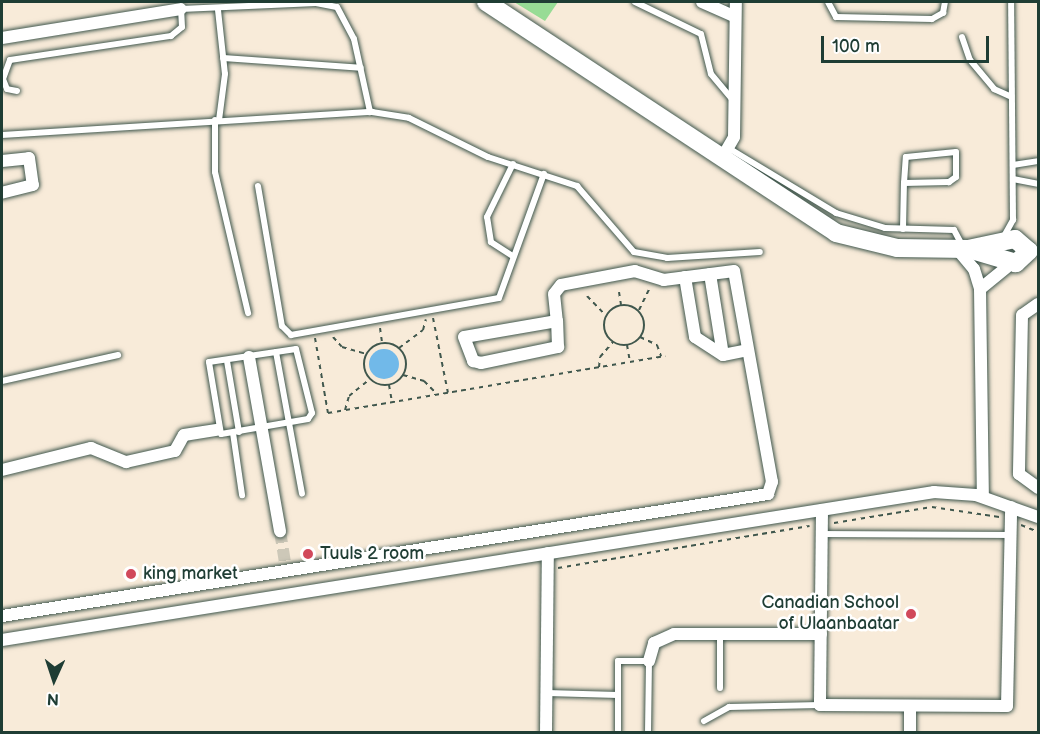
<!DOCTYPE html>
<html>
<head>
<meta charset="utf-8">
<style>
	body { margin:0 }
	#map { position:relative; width:1040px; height:734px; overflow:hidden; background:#f8ebd9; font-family:"Balsamiq Sans",sans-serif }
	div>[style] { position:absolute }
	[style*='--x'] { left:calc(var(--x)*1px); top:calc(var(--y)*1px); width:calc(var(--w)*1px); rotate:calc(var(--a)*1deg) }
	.green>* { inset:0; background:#97dc95 }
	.water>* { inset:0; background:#71b9e9 }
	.round { border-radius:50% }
	.street-tunnel>* { height:12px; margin-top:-6px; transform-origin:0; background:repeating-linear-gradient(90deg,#cdc8b8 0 12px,transparent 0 18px) }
	.path>* { height:2px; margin-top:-1px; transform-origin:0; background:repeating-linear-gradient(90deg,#40574d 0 4.5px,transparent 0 9px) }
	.path>.ring { margin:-1px; padding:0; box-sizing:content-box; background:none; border:2px solid #40574d; border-radius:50% }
	.roads { filter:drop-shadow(0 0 2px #40574d) drop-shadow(0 0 2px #40574d) }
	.lane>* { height:6px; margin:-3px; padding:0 3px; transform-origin:3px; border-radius:3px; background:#fff }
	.street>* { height:12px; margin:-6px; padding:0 6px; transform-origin:6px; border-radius:6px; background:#fff }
	.secondary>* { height:18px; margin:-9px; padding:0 9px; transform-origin:9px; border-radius:9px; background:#fff }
	.dots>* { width:16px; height:16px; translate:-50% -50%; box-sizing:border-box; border:3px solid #fff; border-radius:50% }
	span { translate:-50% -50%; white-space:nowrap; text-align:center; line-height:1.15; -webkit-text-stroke:5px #fff; paint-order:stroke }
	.poi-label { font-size:18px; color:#1f3d34 }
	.left { translate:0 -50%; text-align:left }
	.right { translate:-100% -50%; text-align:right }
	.frame { position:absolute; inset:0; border:3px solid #1f3d34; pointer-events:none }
	.north { position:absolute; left:24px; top:650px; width:60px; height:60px; -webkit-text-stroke:4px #fff; paint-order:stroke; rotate:183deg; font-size:16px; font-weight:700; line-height:24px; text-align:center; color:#1f3d34 }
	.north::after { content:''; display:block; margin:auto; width:21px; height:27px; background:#1f3d34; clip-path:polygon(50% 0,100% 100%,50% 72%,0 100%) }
	.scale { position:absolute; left:821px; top:36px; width:168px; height:27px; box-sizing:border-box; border:3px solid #1f3d34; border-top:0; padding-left:8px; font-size:18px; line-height:21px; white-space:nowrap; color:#1f3d34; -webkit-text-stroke:4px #fff; paint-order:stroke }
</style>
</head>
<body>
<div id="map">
	<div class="green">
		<div style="clip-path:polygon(514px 2px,558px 2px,545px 21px)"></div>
	</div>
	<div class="water">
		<div class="round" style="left:369px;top:349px;width:30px;height:30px"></div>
	</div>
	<div class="street-tunnel">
		<div style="--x:280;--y:531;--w:38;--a:81"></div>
	</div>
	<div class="path">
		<div style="--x:619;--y:292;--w:13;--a:81"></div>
		<div style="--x:587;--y:296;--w:28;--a:46"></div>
		<div class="ring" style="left:604px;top:305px;width:38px;height:38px"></div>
		<div style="--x:639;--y:310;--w:25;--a:-64"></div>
		<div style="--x:433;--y:318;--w:76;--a:78.7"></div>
		<div style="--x:380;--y:328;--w:14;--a:82"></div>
		<div style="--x:333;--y:337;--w:13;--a:48"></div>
		<div style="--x:342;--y:347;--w:25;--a:16"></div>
		<div style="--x:640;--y:337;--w:19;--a:25"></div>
		<div style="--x:657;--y:345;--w:12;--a:70"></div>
		<div style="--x:315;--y:338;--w:76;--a:80.2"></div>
		<div style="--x:328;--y:413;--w:342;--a:-9.6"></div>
		<div class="ring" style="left:364px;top:343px;width:40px;height:40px"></div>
		<div style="--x:627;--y:345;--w:17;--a:80"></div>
		<div style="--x:399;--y:348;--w:30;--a:-37"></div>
		<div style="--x:423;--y:330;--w:11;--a:-75"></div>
		<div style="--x:599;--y:367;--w:10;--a:-84"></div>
		<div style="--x:600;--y:357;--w:20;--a:-49"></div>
		<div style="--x:403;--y:375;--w:22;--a:16"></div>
		<div style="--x:424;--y:381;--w:18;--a:45"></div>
		<div style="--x:389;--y:385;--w:17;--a:80"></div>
		<div style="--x:345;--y:410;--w:15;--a:-74"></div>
		<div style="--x:349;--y:396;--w:27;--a:-39"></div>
		<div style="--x:834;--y:523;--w:99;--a:-9.3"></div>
		<div style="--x:932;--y:507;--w:68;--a:8.5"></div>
		<div style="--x:1021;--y:525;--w:18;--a:22"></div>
		<div style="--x:558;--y:568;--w:255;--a:-9.5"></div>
	</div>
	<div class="roads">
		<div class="lane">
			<div style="--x:635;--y:2;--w:73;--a:25.9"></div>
			<div style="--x:701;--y:34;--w:41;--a:76"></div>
			<div style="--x:711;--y:74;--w:35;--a:50"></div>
			<div style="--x:828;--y:2;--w:17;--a:62"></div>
			<div style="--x:836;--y:17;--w:96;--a:1.2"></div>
			<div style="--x:932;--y:19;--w:13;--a:-29"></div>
			<div style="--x:943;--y:13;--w:11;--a:-80"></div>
			<div style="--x:218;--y:10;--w:64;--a:83.8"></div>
			<div style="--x:225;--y:74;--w:46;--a:97.4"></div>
			<div style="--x:962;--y:37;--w:24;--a:71"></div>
			<div style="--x:970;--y:60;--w:38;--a:50"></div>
			<div style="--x:994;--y:89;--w:17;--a:24"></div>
			<div style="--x:223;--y:58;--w:138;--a:4.1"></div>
			<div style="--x:17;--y:91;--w:10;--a:-169"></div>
			<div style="--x:7;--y:89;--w:11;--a:-112"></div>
			<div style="--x:3;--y:79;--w:20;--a:-70"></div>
			<div style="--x:10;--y:60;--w:163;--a:-8.5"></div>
			<div style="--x:171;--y:36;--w:14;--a:-39"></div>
			<div style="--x:182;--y:27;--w:18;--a:-93"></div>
			<div style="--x:181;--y:9;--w:135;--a:-2.5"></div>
			<div style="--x:316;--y:3;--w:21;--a:11"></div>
			<div style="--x:337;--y:7;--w:36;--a:62"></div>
			<div style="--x:354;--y:39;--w:75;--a:77.6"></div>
			<div style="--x:215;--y:120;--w:52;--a:90"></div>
			<div style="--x:215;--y:172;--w:145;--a:76.8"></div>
			<div style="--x:2;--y:135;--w:371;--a:-3.6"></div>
			<div style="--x:372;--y:112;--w:37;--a:9"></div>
			<div style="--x:409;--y:118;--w:88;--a:26.3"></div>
			<div style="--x:488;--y:157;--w:94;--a:18"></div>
			<div style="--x:577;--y:186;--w:87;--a:49.2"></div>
			<div style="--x:634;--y:252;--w:34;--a:10"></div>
			<div style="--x:667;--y:258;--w:93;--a:-3.7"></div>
			<div style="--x:730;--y:149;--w:124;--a:31.1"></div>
			<div style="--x:836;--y:213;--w:51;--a:17"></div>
			<div style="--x:885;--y:228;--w:69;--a:1.7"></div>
			<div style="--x:954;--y:230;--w:17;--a:62"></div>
			<div style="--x:1013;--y:165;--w:25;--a:-9"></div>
			<div style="--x:1013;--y:179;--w:25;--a:11"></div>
			<div style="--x:258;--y:186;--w:142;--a:80.3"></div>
			<div style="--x:282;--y:326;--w:13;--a:45"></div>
			<div style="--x:291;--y:335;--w:211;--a:-10.1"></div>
			<div style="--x:499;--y:298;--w:132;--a:-70.1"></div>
			<div style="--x:903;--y:229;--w:46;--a:-88.8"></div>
			<div style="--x:904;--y:183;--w:26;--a:-86"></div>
			<div style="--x:906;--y:157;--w:50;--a:-5.7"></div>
			<div style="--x:956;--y:152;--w:25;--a:90"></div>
			<div style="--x:956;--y:177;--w:9;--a:144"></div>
			<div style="--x:949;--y:182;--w:45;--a:178.7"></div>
			<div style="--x:1003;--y:238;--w:21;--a:-61"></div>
			<div style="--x:1013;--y:220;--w:218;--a:-90.5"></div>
			<div style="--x:511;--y:255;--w:24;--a:-147"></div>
			<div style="--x:491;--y:242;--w:25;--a:-99"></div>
			<div style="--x:487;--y:217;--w:59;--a:-63.9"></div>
			<div style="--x:296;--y:349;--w:66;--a:76"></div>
			<div style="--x:312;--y:413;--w:7;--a:124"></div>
			<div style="--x:308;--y:419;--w:88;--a:170.2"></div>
			<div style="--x:221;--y:434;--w:73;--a:-99.5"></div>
			<div style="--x:209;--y:362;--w:88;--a:-8.5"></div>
			<div style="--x:276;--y:352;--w:144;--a:79.6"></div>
			<div style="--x:227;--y:361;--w:72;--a:80.4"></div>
			<div style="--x:2;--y:381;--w:119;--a:-12.6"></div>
			<div style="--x:233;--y:433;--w:63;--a:81.7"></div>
			<div style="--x:822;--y:534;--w:188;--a:0.3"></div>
			<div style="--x:720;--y:688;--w:54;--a:-90"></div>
			<div style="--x:547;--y:693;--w:71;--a:1.6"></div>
			<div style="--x:618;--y:695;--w:34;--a:-90"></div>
			<div style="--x:618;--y:661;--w:31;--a:0"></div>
			<div style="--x:649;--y:661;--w:71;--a:90.8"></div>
			<div style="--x:704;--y:721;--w:29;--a:-29"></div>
			<div style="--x:729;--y:707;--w:91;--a:-1.3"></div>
			<div style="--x:618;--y:732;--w:37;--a:-90"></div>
		</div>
		<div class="street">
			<div style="--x:702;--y:2;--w:36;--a:24"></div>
			<div style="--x:2;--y:38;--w:181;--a:-9.2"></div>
			<div style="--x:722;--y:158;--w:24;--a:-60"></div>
			<div style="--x:734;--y:137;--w:135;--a:-89.2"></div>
			<div style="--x:2;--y:161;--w:27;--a:-6"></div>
			<div style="--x:29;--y:158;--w:27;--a:82"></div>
			<div style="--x:33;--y:185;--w:32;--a:166"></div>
			<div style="--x:957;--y:249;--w:26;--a:50"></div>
			<div style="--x:974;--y:269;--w:21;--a:73"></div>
			<div style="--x:980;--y:289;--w:208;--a:89.2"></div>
			<div style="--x:710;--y:274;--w:82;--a:80.9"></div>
			<div style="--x:685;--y:277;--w:61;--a:80.5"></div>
			<div style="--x:695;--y:337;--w:33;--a:33"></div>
			<div style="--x:723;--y:355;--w:25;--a:-11"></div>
			<div style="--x:980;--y:289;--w:41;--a:-39.1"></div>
			<div style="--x:1038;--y:304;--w:19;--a:145"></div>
			<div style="--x:1022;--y:315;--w:159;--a:91.1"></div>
			<div style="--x:1019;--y:474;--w:24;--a:36"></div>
			<div style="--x:249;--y:357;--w:177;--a:79.9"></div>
			<div style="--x:2;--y:470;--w:92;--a:-13.9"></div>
			<div style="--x:91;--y:448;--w:38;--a:22"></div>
			<div style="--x:126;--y:462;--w:50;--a:-12.7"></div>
			<div style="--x:175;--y:451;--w:18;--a:-61"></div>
			<div style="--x:184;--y:435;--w:33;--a:-9"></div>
			<div style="--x:822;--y:510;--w:195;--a:90.6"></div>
			<div style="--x:820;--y:705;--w:187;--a:0.3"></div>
			<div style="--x:1007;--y:706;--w:199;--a:-88.8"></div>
			<div style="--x:2;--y:616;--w:776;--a:-9.05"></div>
			<div style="--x:768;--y:494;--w:13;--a:-72"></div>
			<div style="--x:772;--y:482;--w:214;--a:-100.2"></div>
			<div style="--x:734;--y:271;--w:71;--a:172.7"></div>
			<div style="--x:664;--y:280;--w:30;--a:-163"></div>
			<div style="--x:635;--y:271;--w:75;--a:169.3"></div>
			<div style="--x:561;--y:285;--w:11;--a:128"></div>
			<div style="--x:554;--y:294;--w:27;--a:84"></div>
			<div style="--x:557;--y:321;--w:94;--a:170.2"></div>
			<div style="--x:464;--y:337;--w:26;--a:69"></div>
			<div style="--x:473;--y:361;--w:8;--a:14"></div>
			<div style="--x:481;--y:363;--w:79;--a:-11.7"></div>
			<div style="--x:558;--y:347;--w:26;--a:-92"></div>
			<div style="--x:2;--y:640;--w:944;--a:-9.02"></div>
			<div style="--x:934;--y:492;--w:42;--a:4.1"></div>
			<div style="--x:976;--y:495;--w:66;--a:19.5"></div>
			<div style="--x:649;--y:661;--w:19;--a:-74"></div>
			<div style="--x:654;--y:643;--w:22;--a:-24"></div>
			<div style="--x:674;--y:634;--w:147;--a:0"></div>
			<div style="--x:910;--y:706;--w:26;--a:90"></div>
			<div style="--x:546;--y:732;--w:179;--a:-89.4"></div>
		</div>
		<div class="secondary">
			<div style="--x:486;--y:2;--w:419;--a:33.4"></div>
			<div style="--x:836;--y:233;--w:63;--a:13.8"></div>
			<div style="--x:897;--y:248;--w:71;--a:0.8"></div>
			<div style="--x:968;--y:249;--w:48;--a:-12"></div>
			<div style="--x:1015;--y:239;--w:18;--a:41"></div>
			<div style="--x:1029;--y:251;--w:18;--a:137"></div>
			<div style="--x:1016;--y:263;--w:50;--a:-163.7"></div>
		</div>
	</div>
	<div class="dots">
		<div style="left:308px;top:554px;background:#d1495b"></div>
		<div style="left:131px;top:574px;background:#d1495b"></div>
		<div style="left:911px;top:614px;background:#d1495b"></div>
	</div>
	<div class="poi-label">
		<span class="left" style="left:320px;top:554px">Tuuls 2 room</span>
		<span class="left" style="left:143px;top:574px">king market</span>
		<span class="right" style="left:899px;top:614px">Canadian School<br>of Ulaanbaatar</span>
	</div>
	<div class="frame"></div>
	<div class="north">N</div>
	<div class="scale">100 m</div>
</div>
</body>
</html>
